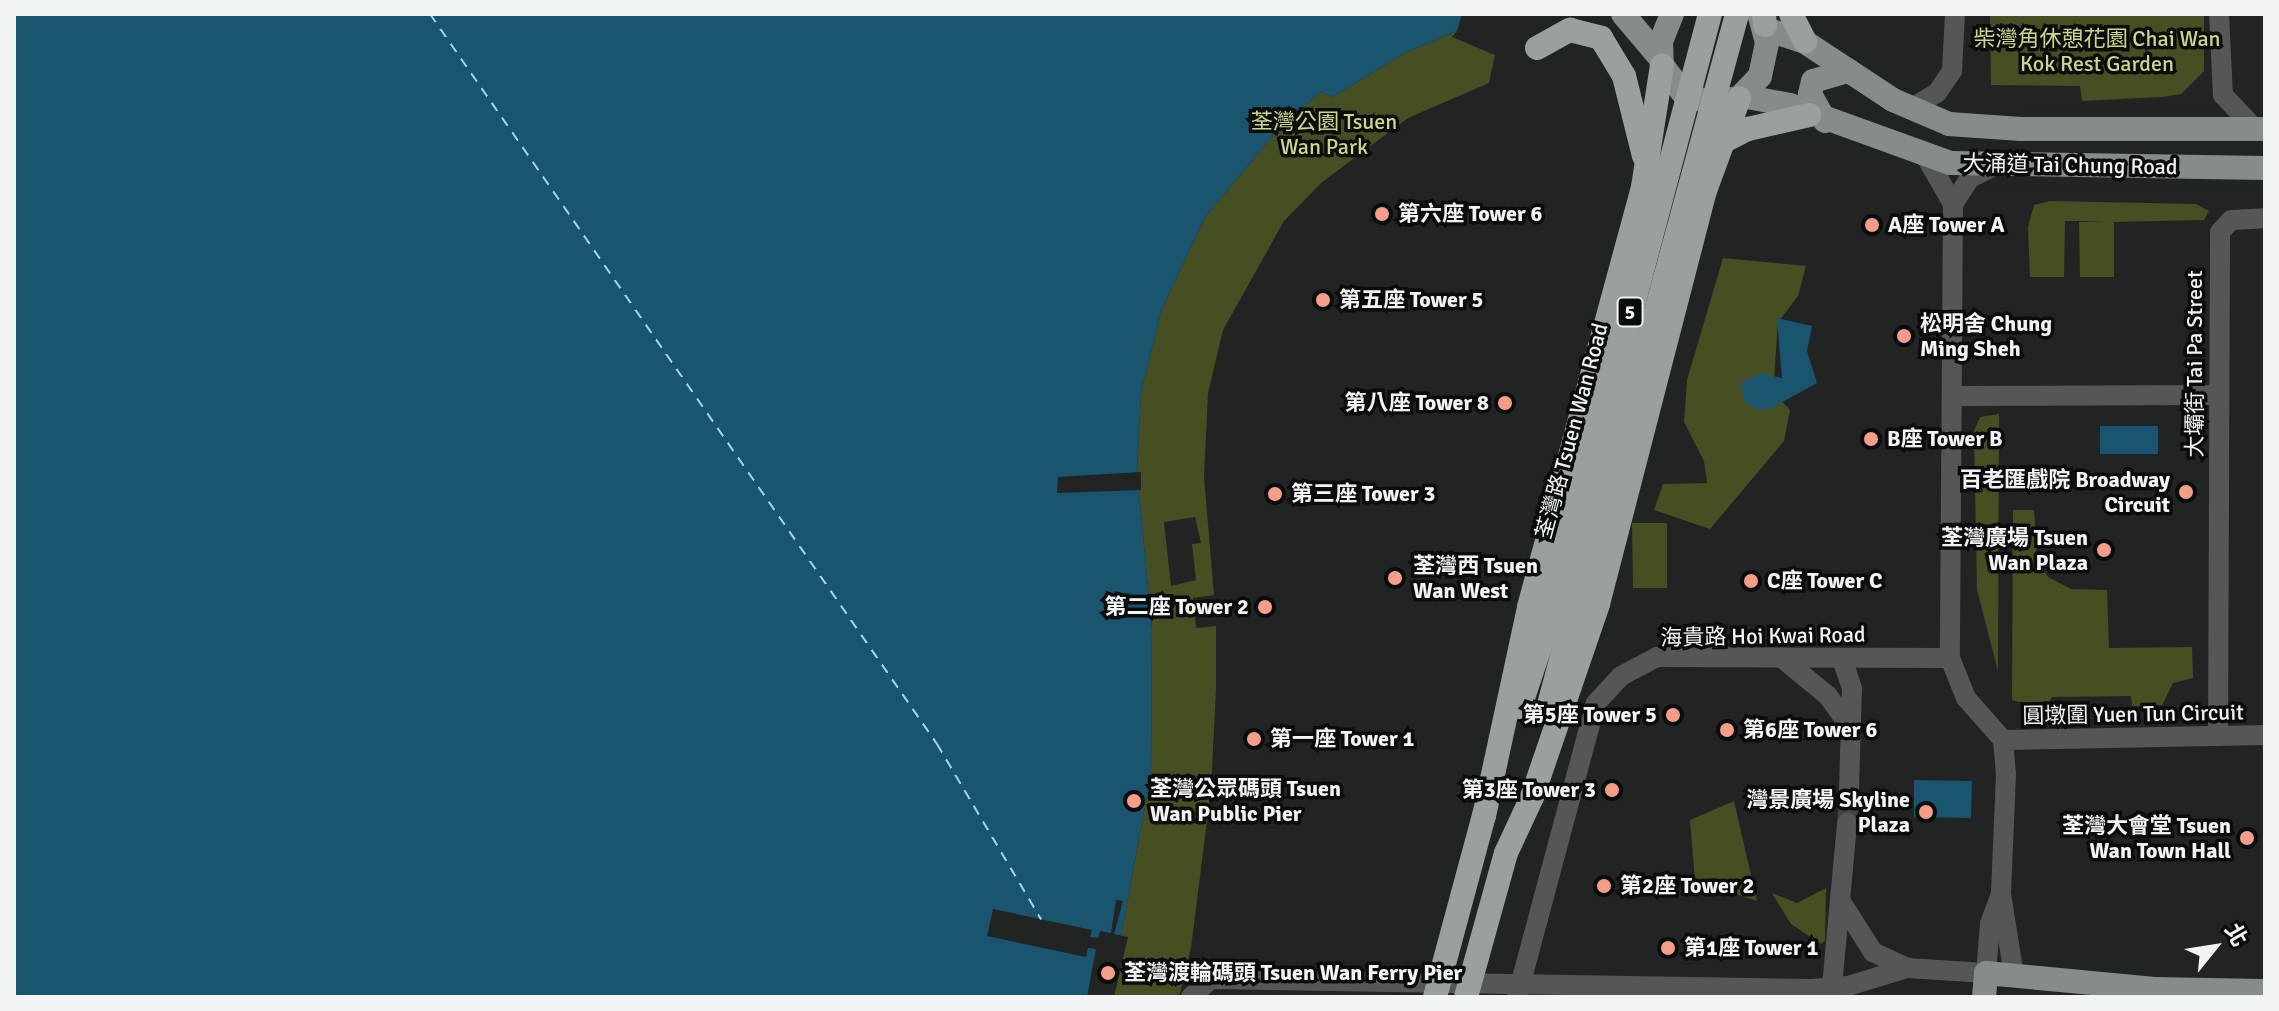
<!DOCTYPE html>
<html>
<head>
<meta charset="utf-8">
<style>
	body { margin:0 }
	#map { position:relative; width:2279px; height:1011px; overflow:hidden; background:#202422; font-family:Signika,"Noto Sans TC",sans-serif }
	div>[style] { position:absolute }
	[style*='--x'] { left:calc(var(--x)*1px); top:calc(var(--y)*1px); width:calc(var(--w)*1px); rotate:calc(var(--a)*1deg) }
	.green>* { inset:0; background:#464f23 }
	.water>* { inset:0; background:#1a546f }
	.pier>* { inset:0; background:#202422 }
	.ferry>* { height:2px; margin-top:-1px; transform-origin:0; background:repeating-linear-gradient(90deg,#96d7fa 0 10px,transparent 0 18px) }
	.minor-tunnel>* { height:20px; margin-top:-10px; transform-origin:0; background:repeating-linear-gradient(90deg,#3f4341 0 20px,transparent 0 30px) }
	.minor>* { height:20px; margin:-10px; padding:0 10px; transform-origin:10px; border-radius:10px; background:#555757 }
	.major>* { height:24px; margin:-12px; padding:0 12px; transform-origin:12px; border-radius:12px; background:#868b8b }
	.highway>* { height:24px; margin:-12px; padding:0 12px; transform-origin:12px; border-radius:12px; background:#9a9fa0 }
	.highway-bridge>* { height:24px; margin:-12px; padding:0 12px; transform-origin:12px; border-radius:12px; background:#9a9fa0 }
	.dots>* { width:22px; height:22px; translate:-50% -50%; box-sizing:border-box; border:4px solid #0b0c0c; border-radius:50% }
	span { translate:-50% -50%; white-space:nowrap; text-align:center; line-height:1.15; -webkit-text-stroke:7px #0b0c0c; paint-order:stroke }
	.shield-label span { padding:2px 6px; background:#0b0c0c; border:2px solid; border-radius:6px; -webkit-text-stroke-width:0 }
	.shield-label { font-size:20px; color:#f1f4f3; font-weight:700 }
	.park-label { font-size:22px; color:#c7d98b }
	.street-label { font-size:22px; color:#f1f4f3 }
	.poi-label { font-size:22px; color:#f1f4f3; font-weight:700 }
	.left { translate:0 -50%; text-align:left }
	.right { translate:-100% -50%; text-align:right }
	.frame { position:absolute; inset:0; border:16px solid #f1f4f3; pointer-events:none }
	.north { position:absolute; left:2175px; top:907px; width:80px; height:80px; -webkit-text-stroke:6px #0b0c0c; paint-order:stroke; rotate:60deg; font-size:22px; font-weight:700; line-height:32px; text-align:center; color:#f1f4f3 }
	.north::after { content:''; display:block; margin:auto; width:28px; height:36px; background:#f1f4f3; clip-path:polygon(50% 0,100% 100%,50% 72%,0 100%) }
</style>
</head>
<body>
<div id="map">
	<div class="green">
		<div style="clip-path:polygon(1990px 14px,2204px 14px,2204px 71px,2181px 94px,2162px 97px,2082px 101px,2080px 86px,1991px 85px)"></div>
		<div style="clip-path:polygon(evenodd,1457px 31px,1452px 37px,1495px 55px,1489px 83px,1408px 118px,1321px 183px,1284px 221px,1223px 330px,1208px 393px,1204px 477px,1214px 595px,1193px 598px,1196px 628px,1216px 626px,1216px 689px,1211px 789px,1191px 948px,1179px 997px,1110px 997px,1151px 773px,1152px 629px,1137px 472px,1141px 393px,1162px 309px,1205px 217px,1282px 125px,1321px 92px,1333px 97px,1403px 54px,1457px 31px,1195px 517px,1201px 543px,1192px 544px,1196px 580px,1171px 586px,1164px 522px,1195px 517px)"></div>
		<div style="clip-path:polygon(2050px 201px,2196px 204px,2209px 211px,2204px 220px,2114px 222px,2114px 277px,2080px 277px,2079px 222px,2104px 221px,2065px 221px,2064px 277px,2030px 277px,2028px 227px,2034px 205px)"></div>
		<div style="clip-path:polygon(1723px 258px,1806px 266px,1798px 296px,1778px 322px,1773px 392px,1790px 410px,1784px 441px,1710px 529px,1654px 510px,1663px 484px,1707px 483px,1704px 461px,1684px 422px,1687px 380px)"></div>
		<div style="clip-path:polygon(1999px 414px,1998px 671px,1977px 590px,1974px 431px,1980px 417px)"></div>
		<div style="clip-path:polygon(2013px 510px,2034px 510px,2037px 560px,2048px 577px,2071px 589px,2107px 590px,2109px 648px,2192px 647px,2193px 678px,2173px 683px,2162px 705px,2132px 706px,2131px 696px,2052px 697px,2046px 708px,2012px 700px)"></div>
		<div style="clip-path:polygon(1632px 523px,1667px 523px,1667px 588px,1633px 588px)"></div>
		<div style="clip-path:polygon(1734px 801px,1757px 901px,1695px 881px,1690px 820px)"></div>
		<div style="clip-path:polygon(1826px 888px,1825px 941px,1821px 944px,1791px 924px,1772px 893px,1797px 903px)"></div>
	</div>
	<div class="water">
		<div style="clip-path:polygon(14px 14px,1462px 14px,1457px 31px,1403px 54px,1333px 97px,1321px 92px,1282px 125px,1205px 217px,1162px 309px,1141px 393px,1137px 472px,1152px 629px,1151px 773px,1110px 997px,14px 997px)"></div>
		<div style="clip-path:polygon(1777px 318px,1812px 326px,1807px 351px,1817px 383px,1770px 409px,1756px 409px,1745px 401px,1741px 383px,1761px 373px,1782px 378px)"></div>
		<div style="clip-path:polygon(2100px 426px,2158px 426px,2158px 454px,2100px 454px)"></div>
		<div style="clip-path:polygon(1914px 780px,1972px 781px,1971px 818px,1914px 817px)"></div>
	</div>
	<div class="pier">
		<div style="clip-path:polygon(2265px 107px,2265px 189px,1970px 188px,1972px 113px)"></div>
		<div style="clip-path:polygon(1141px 472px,1141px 490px,1057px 493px,1058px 477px)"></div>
		<div style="clip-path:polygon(1116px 900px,1123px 901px,1114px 934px,1128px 937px,1114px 997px,1087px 997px,1096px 949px,1088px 948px,1086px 957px,987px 936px,993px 909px,1092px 930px,1090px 937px,1098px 938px,1100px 931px,1111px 933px)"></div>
	</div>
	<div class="ferry">
		<div style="--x:430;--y:14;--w:889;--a:55.22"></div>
		<div style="--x:937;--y:744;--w:204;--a:59.3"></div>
	</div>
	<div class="minor-tunnel">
		<div style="--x:1847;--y:823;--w:31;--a:-86"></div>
	</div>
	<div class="minor">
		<div style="--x:2219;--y:14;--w:81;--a:87.2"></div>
		<div style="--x:2223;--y:95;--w:47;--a:46.7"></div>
		<div style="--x:1910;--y:109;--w:31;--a:-31"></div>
		<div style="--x:1937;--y:93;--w:27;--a:-56"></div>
		<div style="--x:1952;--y:71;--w:57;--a:-87"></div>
		<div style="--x:1926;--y:157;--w:54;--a:60.1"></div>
		<div style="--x:1953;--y:204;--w:454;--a:90.4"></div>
		<div style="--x:1950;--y:658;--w:43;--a:68.2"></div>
		<div style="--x:1966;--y:698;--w:56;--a:48.6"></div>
		<div style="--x:2003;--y:740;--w:34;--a:85"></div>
		<div style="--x:2006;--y:774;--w:120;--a:92.4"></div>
		<div style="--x:2001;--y:894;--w:82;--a:80.9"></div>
		<div style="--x:1953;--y:204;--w:31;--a:-57"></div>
		<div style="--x:1970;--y:178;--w:25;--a:-26"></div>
		<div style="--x:1953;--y:396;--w:266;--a:-0.2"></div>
		<div style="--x:1783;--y:659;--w:58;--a:39.4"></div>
		<div style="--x:1828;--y:696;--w:37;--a:54"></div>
		<div style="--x:1842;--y:659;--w:31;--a:71"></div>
		<div style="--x:1852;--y:688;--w:104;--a:91.7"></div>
		<div style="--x:2218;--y:736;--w:504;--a:-89.77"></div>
		<div style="--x:2220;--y:232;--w:16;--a:-47"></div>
		<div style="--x:2231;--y:220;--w:34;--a:-3"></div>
		<div style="--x:2003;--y:740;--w:262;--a:-1.1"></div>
		<div style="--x:1840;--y:900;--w:62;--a:57.6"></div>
		<div style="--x:1873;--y:952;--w:38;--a:25"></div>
		<div style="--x:1191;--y:997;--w:27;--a:-42"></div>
		<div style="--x:1211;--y:979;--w:601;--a:0.95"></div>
		<div style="--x:1812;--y:989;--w:36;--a:-5"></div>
		<div style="--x:1848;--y:986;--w:62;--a:-17"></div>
		<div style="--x:1907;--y:968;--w:79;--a:3.6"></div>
		<div style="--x:1986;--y:973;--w:49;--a:-85.3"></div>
		<div style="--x:1990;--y:924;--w:32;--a:-70"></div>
		<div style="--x:1517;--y:997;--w:304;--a:-75"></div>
		<div style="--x:1596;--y:703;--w:37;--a:-47"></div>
		<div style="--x:1621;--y:676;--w:41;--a:-27.8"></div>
		<div style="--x:1657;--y:657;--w:293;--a:0.2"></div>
		<div style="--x:1831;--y:997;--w:175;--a:-84.7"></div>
	</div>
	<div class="major">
		<div style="--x:1623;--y:14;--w:59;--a:49.8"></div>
		<div style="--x:1672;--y:14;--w:29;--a:112"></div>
		<div style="--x:1661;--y:41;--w:24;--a:88"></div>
		<div style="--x:1662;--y:65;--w:35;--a:53"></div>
		<div style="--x:1683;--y:93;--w:27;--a:20"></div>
		<div style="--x:1708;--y:102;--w:31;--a:-7"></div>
		<div style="--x:1739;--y:98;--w:30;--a:-46"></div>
		<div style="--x:1760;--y:76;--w:34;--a:-78"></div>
		<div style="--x:1767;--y:43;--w:28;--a:-105"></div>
		<div style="--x:1766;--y:29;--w:41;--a:18.4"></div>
		<div style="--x:1805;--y:42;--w:105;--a:33.4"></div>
		<div style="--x:1893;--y:100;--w:61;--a:23.2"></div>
		<div style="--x:1949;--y:124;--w:72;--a:4"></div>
		<div style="--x:2021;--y:129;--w:244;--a:0"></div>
		<div style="--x:1742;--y:96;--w:49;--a:10.6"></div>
		<div style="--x:1790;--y:105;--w:170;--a:19.9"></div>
		<div style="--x:1950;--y:163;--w:315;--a:0.9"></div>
		<div style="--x:1825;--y:121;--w:31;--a:-119"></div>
		<div style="--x:1810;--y:94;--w:13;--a:-77"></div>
		<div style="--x:1813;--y:81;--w:37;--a:-16"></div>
		<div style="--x:1984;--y:997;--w:24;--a:-85"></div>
		<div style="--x:1986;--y:973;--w:169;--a:5.4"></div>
		<div style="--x:2154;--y:989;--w:111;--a:1"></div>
	</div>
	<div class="highway">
		<div style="--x:1764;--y:14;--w:11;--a:85"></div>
		<div style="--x:1791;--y:14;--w:31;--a:63"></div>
		<div style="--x:1537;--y:48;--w:38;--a:-29"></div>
		<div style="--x:1570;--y:30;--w:32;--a:14"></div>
		<div style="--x:1601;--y:38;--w:44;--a:58.8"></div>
		<div style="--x:1624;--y:76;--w:82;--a:76"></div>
		<div style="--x:1722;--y:142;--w:29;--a:-27"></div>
		<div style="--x:1748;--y:129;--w:63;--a:-12.9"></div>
		<div style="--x:1550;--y:701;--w:108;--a:-74.9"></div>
		<div style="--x:1520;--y:707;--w:101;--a:-71.6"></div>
		<div style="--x:1484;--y:816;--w:214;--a:-77.8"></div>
		<div style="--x:1529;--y:607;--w:435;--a:-74.8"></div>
		<div style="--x:1643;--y:187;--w:123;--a:-81.1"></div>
		<div style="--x:1506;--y:853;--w:62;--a:-65.1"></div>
		<div style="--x:1532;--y:797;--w:204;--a:-71.1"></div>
		<div style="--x:1598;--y:604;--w:427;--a:-75.5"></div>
		<div style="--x:1705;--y:191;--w:99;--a:-69.9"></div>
	</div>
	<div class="highway-bridge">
		<div style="--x:1578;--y:597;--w:604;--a:-74.74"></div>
		<div style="--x:1552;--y:611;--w:618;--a:-75.18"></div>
		<div style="--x:1435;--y:997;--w:188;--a:-74.9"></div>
		<div style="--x:1466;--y:997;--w:149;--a:-74.5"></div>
	</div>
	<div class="dots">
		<div style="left:1382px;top:214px;background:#f49e89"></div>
		<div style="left:1872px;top:225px;background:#f49e89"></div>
		<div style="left:1323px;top:300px;background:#f49e89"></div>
		<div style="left:1904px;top:336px;background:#f49e89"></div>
		<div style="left:1505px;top:403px;background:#f49e89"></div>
		<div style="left:1871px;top:439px;background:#f49e89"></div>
		<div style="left:2186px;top:492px;background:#f49e89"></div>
		<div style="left:1275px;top:494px;background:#f49e89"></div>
		<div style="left:2104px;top:550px;background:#f49e89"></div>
		<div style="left:1395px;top:578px;background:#f49e89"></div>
		<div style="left:1751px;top:581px;background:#f49e89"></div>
		<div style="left:1265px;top:607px;background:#f49e89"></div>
		<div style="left:1673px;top:715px;background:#f49e89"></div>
		<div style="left:1727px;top:730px;background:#f49e89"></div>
		<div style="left:1254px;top:739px;background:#f49e89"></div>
		<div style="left:1612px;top:790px;background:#f49e89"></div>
		<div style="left:1134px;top:801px;background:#f49e89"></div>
		<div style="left:1926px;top:812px;background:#f49e89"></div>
		<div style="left:2247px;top:838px;background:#f49e89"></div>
		<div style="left:1604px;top:886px;background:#f49e89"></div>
		<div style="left:1668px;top:948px;background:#f49e89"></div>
		<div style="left:1108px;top:973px;background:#f49e89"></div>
	</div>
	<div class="shield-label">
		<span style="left:1630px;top:312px">5</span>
	</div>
	<div class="park-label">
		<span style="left:2097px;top:51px">柴灣角休憩花園 Chai Wan<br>Kok Rest Garden</span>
		<span style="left:1324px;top:134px">荃灣公園 Tsuen<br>Wan Park</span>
	</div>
	<div class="street-label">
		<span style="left:2070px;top:165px;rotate:1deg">大涌道 Tai Chung Road</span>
		<span style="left:2195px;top:364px;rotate:-90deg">大壩街 Tai Pa Street</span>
		<span style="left:1572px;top:431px;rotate:-75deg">荃灣路 Tsuen Wan Road</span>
		<span style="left:1763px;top:636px;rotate:-1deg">海貴路 Hoi Kwai Road</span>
		<span style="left:2133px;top:714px;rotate:-1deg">圓墩圍 Yuen Tun Circuit</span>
	</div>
	<div class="poi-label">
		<span class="left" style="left:1398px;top:214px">第六座 Tower 6</span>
		<span class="left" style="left:1888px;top:225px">A座 Tower A</span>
		<span class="left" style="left:1339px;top:300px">第五座 Tower 5</span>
		<span class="left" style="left:1920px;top:336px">松明舍 Chung<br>Ming Sheh</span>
		<span class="right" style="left:1489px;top:403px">第八座 Tower 8</span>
		<span class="left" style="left:1887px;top:439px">B座 Tower B</span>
		<span class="right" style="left:2170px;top:492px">百老匯戲院 Broadway<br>Circuit</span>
		<span class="left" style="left:1291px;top:494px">第三座 Tower 3</span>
		<span class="right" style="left:2088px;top:550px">荃灣廣場 Tsuen<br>Wan Plaza</span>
		<span class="left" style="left:1413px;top:578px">荃灣西 Tsuen<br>Wan West</span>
		<span class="left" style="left:1767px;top:581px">C座 Tower C</span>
		<span class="right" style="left:1249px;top:607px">第二座 Tower 2</span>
		<span class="right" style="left:1657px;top:715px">第5座 Tower 5</span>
		<span class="left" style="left:1743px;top:730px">第6座 Tower 6</span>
		<span class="left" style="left:1270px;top:739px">第一座 Tower 1</span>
		<span class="left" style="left:1150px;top:801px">荃灣公眾碼頭 Tsuen<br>Wan Public Pier</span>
		<span class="right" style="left:1596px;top:790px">第3座 Tower 3</span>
		<span class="right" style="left:1910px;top:812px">灣景廣場 Skyline<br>Plaza</span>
		<span class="right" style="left:2231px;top:838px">荃灣大會堂 Tsuen<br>Wan Town Hall</span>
		<span class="left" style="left:1620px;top:886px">第2座 Tower 2</span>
		<span class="left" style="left:1684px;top:948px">第1座 Tower 1</span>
		<span class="left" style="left:1124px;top:973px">荃灣渡輪碼頭 Tsuen Wan Ferry Pier</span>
	</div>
	<div class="frame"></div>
	<div class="north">北</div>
</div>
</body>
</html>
